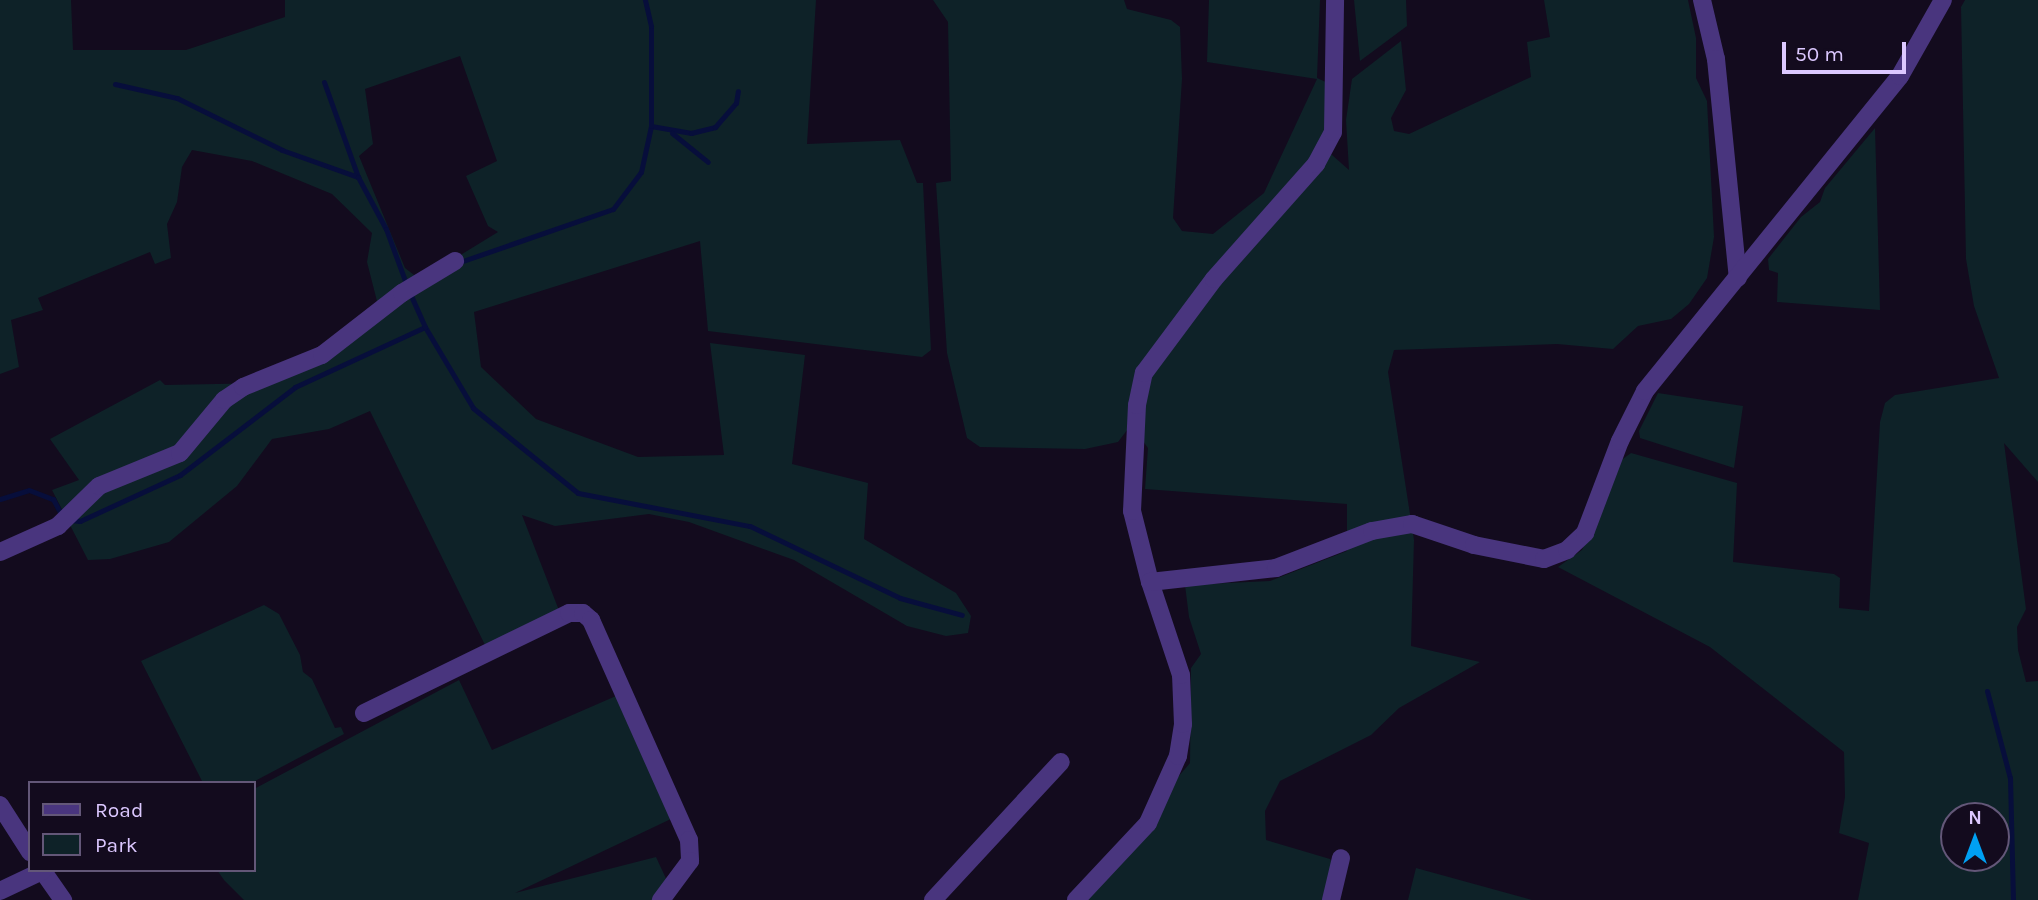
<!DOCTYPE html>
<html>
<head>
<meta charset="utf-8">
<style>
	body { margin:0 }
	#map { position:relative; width:2038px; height:900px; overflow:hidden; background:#130b1e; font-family:Karla,sans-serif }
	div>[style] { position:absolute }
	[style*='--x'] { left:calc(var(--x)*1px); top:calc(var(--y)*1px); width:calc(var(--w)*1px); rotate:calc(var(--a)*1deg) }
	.green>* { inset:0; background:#0e2228 }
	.stream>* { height:5px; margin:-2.5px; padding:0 2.5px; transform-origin:2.5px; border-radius:2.5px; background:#070e3b }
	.minor>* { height:18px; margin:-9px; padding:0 9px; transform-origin:9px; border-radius:9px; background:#49357e }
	span { translate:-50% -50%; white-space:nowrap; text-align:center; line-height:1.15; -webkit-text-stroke:5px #130b1e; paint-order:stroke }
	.legend { position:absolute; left:28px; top:781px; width:228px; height:91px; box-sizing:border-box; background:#130b1e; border:2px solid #635778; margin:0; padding:9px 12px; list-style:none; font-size:21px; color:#dcc8ff }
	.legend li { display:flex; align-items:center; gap:14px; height:35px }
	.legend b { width:35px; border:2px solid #635778 }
	.north { position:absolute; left:1940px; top:802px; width:70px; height:70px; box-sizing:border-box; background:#130b1e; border:2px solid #635778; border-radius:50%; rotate:0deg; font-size:19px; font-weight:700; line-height:28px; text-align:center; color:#dcc8ff }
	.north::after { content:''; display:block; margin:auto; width:24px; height:32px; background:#00a0f3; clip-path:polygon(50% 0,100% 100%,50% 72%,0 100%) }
	.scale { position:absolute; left:1782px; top:42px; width:124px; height:32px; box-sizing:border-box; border:4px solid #dcc8ff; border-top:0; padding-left:9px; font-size:21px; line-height:24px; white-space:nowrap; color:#dcc8ff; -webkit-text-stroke:5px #130b1e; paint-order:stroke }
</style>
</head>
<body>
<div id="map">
	<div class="green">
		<div style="clip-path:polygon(evenodd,0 0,71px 0,73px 50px,186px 50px,285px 17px,285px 0,816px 0,807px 144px,900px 140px,917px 183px,923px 183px,931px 350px,922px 357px,708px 331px,700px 241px,474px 312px,481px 367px,536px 419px,638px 457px,724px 455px,710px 343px,805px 355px,792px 464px,868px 483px,864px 539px,956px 593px,971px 616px,968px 633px,946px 636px,907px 626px,794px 560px,689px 522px,649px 514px,555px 526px,522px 515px,560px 613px,486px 647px,370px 411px,329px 429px,272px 439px,237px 486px,169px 542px,110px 559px,88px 560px,52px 490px,79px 480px,50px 439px,160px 380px,165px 385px,269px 383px,379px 309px,367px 262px,372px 233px,332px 194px,252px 161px,192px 150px,182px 167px,177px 202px,167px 224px,171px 258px,155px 264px,150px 252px,38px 298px,43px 310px,11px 320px,19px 367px,0 374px,0 0,460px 56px,497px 161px,466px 176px,488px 226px,498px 232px,454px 259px,414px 275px,405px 268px,359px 156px,373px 144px,365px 89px,460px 56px)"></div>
		<div style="clip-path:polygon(933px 0,1124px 0,1127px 9px,1171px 20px,1180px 27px,1182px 79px,1173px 218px,1182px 231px,1213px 234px,1264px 193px,1317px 79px,1207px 62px,1209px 0,1320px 0,1317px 78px,1332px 85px,1323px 147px,1349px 170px,1346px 120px,1352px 79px,1401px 41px,1406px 90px,1391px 118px,1394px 131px,1409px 134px,1531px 77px,1527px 42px,1550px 37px,1544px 0,1688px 0,1696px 38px,1696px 78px,1707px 101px,1714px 237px,1707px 278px,1689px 304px,1671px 319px,1638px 326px,1613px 349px,1557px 344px,1394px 350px,1388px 372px,1414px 540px,1411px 646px,1480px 662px,1399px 708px,1371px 735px,1280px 781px,1265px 811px,1266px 840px,1330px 859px,1335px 867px,1327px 900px,1073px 900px,1190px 763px,1191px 668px,1201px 654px,1189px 617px,1185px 585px,1270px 581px,1347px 551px,1347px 504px,1145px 489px,1148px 448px,1131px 425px,1118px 442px,1085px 449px,980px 447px,967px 438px,947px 353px,936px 183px,951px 181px,948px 22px)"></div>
		<div style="clip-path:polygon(1354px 0,1406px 0,1407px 26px,1360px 61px)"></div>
		<div style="clip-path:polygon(evenodd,1965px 0,2038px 0,2038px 482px,2004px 443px,2026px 609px,2017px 627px,2018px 650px,2026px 682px,2038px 681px,2038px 900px,1858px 900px,1869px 843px,1839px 833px,1845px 797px,1844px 752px,1710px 647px,1558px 567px,1582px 550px,1620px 461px,1631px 453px,1737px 483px,1733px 562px,1834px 574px,1840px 578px,1839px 608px,1869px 611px,1880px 422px,1885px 403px,1895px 395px,1999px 378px,1974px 306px,1966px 259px,1961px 7px,1965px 0,1954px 816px,1996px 816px,1996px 858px,1954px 858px,1954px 816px)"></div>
		<div style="clip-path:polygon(1875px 128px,1880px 310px,1777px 302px,1778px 273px,1769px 270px,1768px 259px,1801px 217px,1820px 202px,1825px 188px)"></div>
		<div style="clip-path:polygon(1658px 393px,1743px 406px,1734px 468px,1640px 438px,1639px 431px)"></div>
		<div style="clip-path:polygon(264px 605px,279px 614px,300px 655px,303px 672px,312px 679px,335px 728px,341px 727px,344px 734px,251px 783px,203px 783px,141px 661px)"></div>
		<div style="clip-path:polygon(459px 680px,492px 750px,616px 696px,673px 818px,515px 893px,656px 857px,669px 885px,655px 900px,244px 900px,224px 880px,217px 870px,254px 870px,254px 789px)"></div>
		<div style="clip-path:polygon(1416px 868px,1532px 900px,1408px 900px)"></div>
	</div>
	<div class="stream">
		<div style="--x:324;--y:82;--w:101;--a:70.3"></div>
		<div style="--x:115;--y:84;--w:64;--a:12.7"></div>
		<div style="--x:177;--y:98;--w:117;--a:26.3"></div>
		<div style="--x:282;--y:150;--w:81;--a:19.6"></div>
		<div style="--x:358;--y:177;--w:59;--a:61.7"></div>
		<div style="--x:386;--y:229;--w:61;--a:69.8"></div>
		<div style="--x:651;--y:126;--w:41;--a:9.9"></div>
		<div style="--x:691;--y:133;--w:25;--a:-14"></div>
		<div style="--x:715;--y:127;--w:32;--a:-49"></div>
		<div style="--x:736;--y:103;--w:12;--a:-81"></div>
		<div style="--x:672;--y:133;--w:46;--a:38.9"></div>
		<div style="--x:457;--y:263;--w:165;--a:-19.1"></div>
		<div style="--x:613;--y:209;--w:46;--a:-52.9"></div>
		<div style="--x:641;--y:172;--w:47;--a:-77.7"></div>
		<div style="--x:651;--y:126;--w:100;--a:-90"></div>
		<div style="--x:651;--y:26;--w:27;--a:-103"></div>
		<div style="--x:425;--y:327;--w:94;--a:59.3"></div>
		<div style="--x:473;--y:408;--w:135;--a:39"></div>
		<div style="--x:578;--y:493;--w:175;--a:10.9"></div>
		<div style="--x:750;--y:526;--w:166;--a:25.6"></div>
		<div style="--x:900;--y:598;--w:64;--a:15.3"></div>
		<div style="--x:0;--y:499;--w:30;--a:-17"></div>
		<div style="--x:29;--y:490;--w:26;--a:21"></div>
		<div style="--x:53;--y:499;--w:19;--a:62"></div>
		<div style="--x:69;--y:520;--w:11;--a:5"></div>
		<div style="--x:80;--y:521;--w:110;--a:-24.7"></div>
		<div style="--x:180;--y:475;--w:145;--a:-37.4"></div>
		<div style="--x:295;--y:387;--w:143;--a:-24.8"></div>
		<div style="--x:425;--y:327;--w:39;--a:-114"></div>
		<div style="--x:1987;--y:691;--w:90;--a:75.2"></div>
		<div style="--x:2010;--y:778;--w:122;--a:88.6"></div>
	</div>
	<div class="minor">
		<div style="--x:1702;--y:0;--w:61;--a:76.7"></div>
		<div style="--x:1716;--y:59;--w:220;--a:84.3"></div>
		<div style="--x:0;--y:552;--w:64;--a:-24.1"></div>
		<div style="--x:58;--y:526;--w:57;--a:-44.3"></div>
		<div style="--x:99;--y:486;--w:87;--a:-22.2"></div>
		<div style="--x:180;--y:453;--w:69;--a:-50.3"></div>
		<div style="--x:224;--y:400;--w:23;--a:-34"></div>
		<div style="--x:243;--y:387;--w:85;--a:-22.1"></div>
		<div style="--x:322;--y:355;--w:101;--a:-37.8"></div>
		<div style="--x:402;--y:293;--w:62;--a:-31.1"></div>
		<div style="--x:1150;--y:582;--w:73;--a:-104.2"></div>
		<div style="--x:1132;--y:511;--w:106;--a:-87.3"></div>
		<div style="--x:1137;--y:405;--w:33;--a:-78"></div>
		<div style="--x:1144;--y:373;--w:117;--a:-53.3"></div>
		<div style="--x:1214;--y:279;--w:154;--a:-48.4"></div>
		<div style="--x:1316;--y:164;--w:36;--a:-62"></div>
		<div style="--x:1333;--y:132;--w:132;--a:-89.1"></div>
		<div style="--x:364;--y:713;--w:228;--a:-26"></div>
		<div style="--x:569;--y:613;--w:14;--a:0"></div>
		<div style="--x:583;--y:613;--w:11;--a:41"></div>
		<div style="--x:591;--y:620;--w:241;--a:66"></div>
		<div style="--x:689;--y:840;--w:21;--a:87"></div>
		<div style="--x:690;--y:861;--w:49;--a:126.6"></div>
		<div style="--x:0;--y:805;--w:56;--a:57.4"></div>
		<div style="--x:42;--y:870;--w:37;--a:55"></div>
		<div style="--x:0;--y:891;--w:47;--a:-25.5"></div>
		<div style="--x:933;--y:900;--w:188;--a:-47.2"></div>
		<div style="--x:1076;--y:900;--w:105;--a:-46.9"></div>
		<div style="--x:1148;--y:823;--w:73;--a:-65.9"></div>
		<div style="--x:1178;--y:756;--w:32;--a:-81"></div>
		<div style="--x:1183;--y:724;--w:49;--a:-92.3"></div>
		<div style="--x:1181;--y:675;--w:98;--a:-108.4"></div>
		<div style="--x:1150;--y:582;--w:127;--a:-6.3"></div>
		<div style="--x:1276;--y:568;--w:103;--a:-21.1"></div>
		<div style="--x:1372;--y:531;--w:41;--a:-9.9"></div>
		<div style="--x:1412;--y:524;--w:65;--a:18.7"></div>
		<div style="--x:1474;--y:545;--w:71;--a:11.3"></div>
		<div style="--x:1544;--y:559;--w:25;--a:-21"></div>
		<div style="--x:1567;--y:550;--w:25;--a:-43"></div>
		<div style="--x:1585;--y:533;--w:98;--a:-69.2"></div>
		<div style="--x:1620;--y:441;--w:56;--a:-63.4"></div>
		<div style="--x:1645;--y:391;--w:405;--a:-51"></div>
		<div style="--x:1900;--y:76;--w:87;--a:-60.5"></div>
		<div style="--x:1331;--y:900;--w:43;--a:-76.6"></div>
	</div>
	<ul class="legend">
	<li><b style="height:9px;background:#49357e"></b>Road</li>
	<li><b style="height:19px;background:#0e2228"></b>Park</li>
	</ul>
	<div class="north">N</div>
	<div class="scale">50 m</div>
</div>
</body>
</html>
